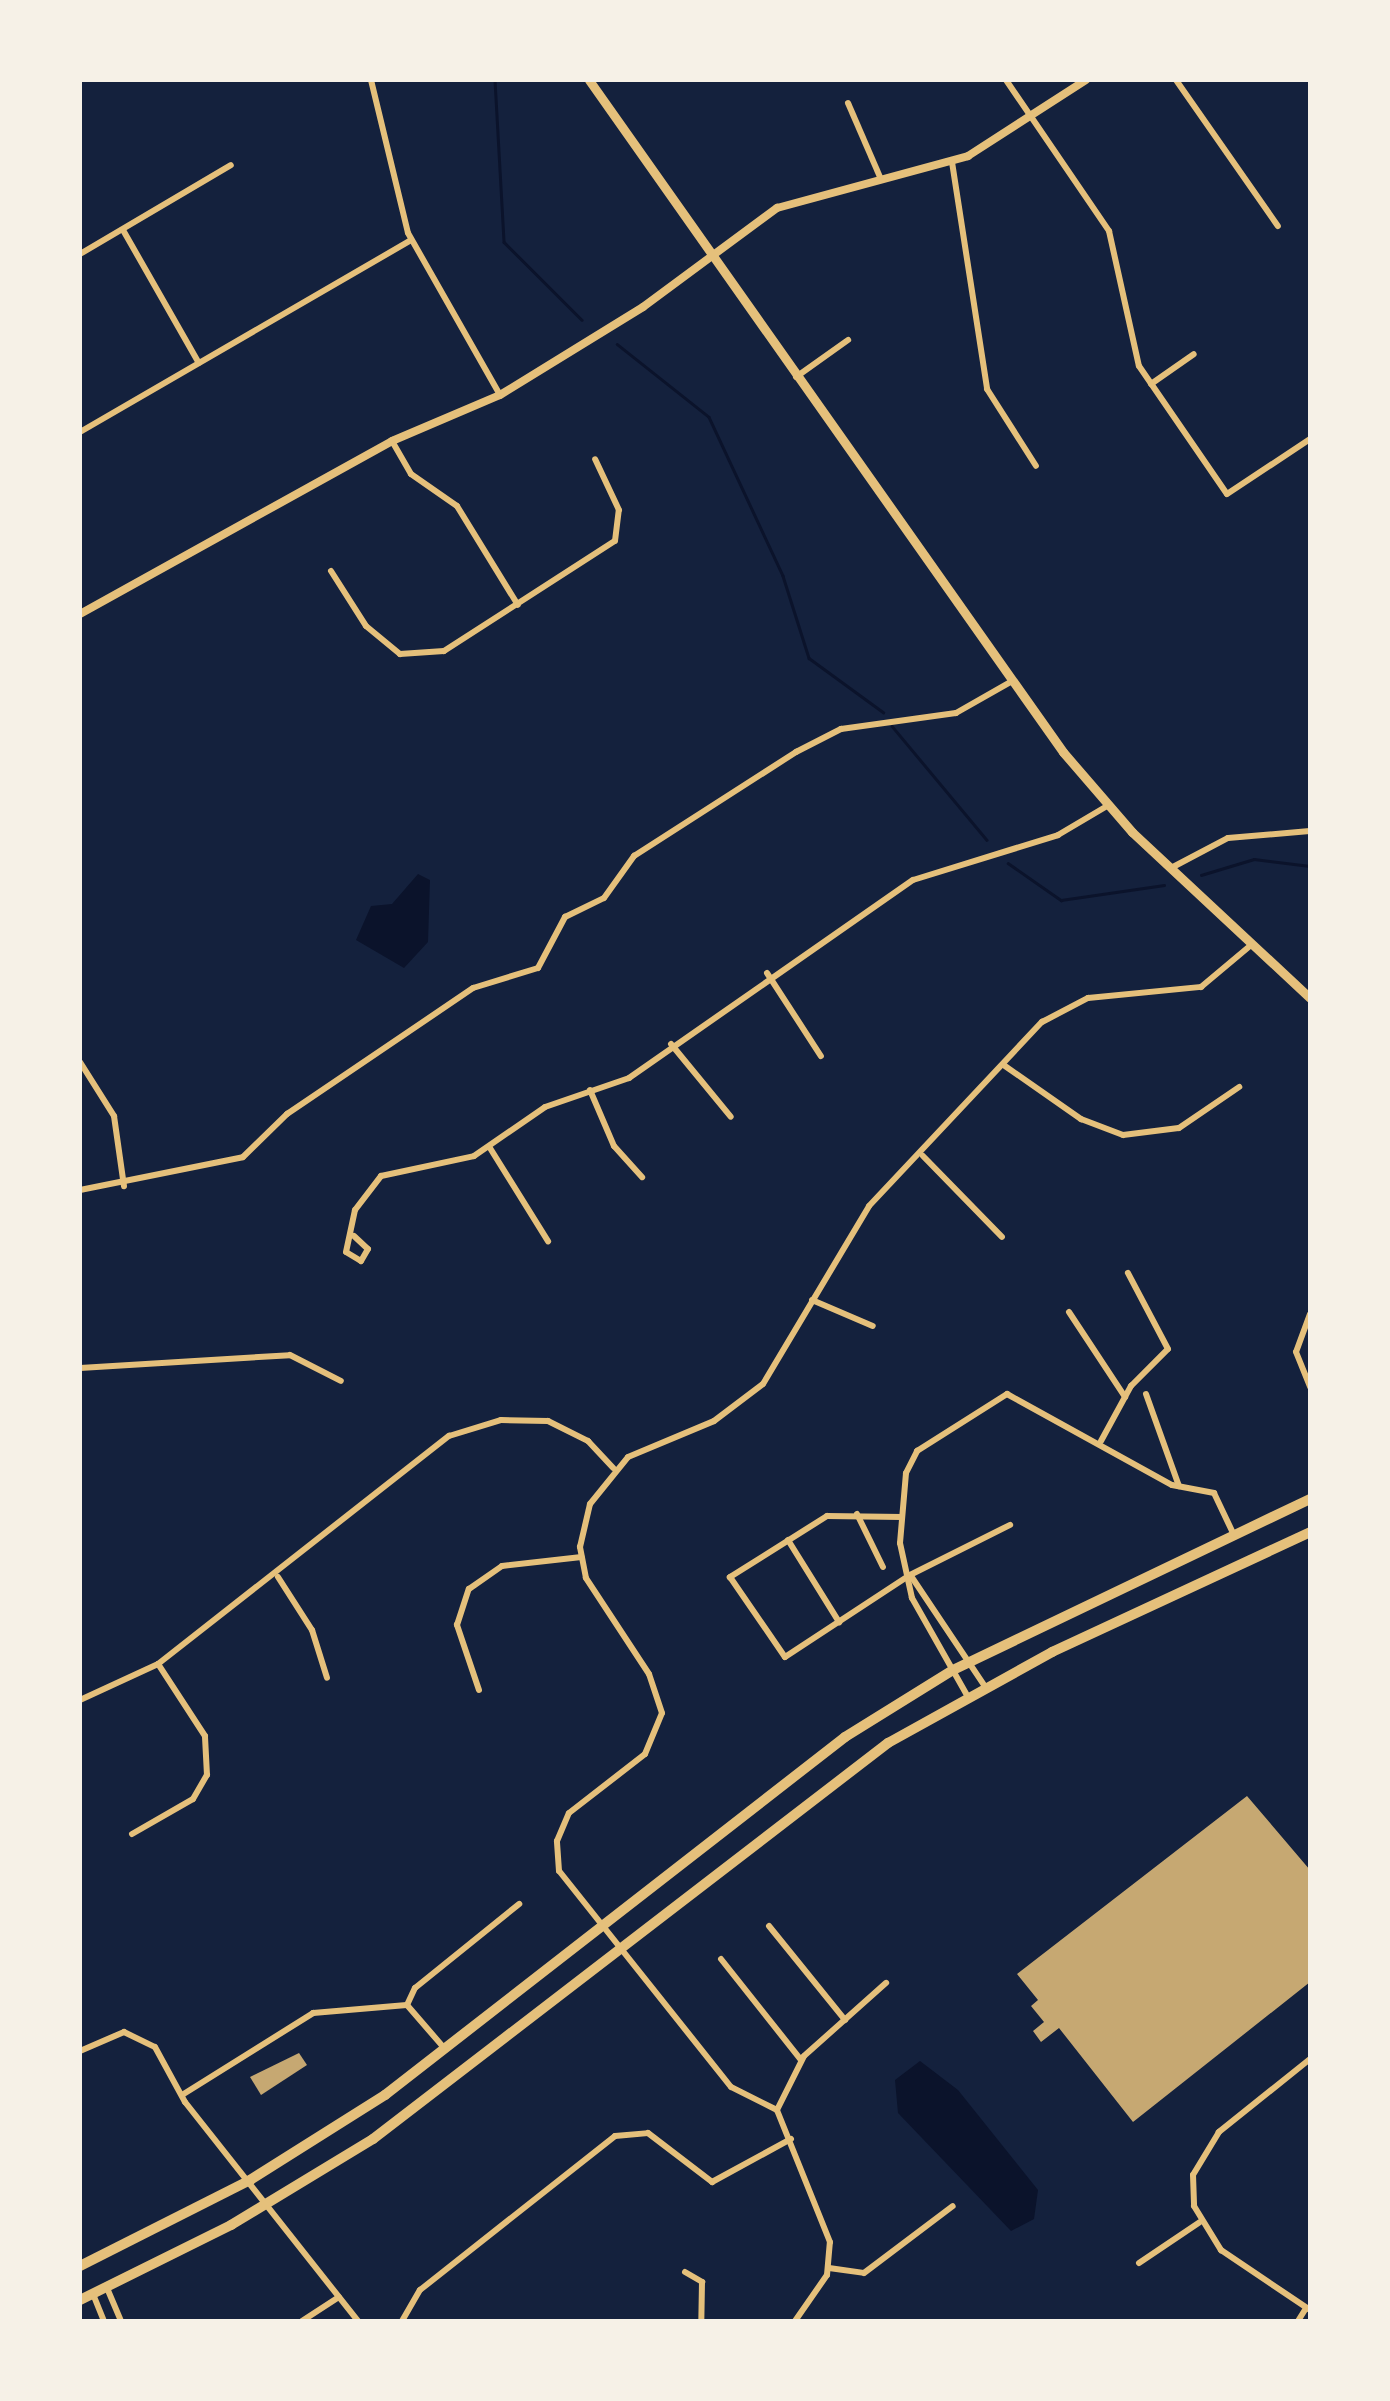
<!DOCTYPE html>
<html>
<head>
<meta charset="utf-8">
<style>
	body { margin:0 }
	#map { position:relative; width:1390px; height:2401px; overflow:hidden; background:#14213d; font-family:Rubik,sans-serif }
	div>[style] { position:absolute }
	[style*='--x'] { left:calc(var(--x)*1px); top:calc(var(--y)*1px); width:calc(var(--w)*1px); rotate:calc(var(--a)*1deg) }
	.water>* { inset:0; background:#0b132b }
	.stream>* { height:2.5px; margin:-1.25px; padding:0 1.25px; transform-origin:1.25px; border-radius:1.25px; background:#0b132b }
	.building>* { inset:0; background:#c6a872 }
	.minor>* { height:6px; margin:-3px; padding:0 3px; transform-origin:3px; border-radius:3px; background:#e5c07b }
	.tertiary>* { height:8px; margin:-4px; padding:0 4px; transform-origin:4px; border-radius:4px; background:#e5c07b }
	.secondary>* { height:9px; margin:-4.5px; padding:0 4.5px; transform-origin:4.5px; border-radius:4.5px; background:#e5c07b }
	.primary>* { height:10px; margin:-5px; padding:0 5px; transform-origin:5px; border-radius:5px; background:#e5c07b }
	span { translate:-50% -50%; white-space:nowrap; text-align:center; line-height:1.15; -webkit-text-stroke:8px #f6f1e7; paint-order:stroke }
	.frame { position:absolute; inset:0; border:82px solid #f6f1e7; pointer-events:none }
</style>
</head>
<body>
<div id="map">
	<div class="water">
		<div style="clip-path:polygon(418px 874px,430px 880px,428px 942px,404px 968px,356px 940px,371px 906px,392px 904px)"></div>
		<div style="clip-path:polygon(920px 2061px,958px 2090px,1038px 2190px,1034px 2219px,1011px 2231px,898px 2113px,895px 2080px)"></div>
	</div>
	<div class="stream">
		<div style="--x:495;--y:80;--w:162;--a:86.8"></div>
		<div style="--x:504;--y:242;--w:110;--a:45"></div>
		<div style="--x:617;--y:344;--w:117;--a:38.4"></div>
		<div style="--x:709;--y:417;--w:175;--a:65"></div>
		<div style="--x:783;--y:576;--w:86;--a:72.4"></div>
		<div style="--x:809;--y:658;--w:92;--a:36.1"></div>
		<div style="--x:892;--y:726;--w:148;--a:50.2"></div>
		<div style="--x:1008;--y:863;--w:65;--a:34.9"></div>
		<div style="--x:1061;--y:900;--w:104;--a:-8.3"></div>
		<div style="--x:1201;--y:875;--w:55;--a:-16.8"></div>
		<div style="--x:1254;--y:859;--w:56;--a:7.1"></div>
	</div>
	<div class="building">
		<div style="clip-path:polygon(1247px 1796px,1310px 1870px,1310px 1982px,1133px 2122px,1059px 2028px,1041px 2042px,1033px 2031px,1044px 2022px,1031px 2006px,1038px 2000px,1017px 1974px)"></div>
		<div style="clip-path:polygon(299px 2053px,307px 2065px,261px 2095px,250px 2077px)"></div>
	</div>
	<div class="minor">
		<div style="--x:371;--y:80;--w:157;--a:76.4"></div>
		<div style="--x:408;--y:233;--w:186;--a:60.4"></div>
		<div style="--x:1006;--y:80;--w:183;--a:55.7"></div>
		<div style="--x:1109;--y:231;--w:138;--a:77.5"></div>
		<div style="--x:1139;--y:366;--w:155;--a:55.5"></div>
		<div style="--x:1227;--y:494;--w:100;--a:-33.5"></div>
		<div style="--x:1176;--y:80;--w:178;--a:55.1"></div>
		<div style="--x:848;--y:103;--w:81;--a:66.6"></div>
		<div style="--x:952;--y:162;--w:230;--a:81.2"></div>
		<div style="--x:987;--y:389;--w:91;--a:57.5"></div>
		<div style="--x:123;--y:230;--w:153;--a:60.3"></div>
		<div style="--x:80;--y:254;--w:175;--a:-30.5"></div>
		<div style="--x:796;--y:377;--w:64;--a:-35.4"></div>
		<div style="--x:1151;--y:384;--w:52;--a:-34.9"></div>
		<div style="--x:80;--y:432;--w:383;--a:-30.1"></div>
		<div style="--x:392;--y:441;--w:38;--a:60"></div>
		<div style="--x:411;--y:474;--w:56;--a:34.8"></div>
		<div style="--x:457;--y:506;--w:116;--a:58.4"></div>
		<div style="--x:331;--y:571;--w:65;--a:57.5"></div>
		<div style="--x:366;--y:626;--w:44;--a:39.5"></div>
		<div style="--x:400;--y:654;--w:44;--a:-3.9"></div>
		<div style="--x:444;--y:651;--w:203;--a:-32.8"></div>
		<div style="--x:615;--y:541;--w:31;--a:-83"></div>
		<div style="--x:619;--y:510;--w:56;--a:-115.2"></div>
		<div style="--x:1171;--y:868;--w:64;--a:-27.8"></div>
		<div style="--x:1228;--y:838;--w:82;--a:-4.9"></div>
		<div style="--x:767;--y:973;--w:99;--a:57"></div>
		<div style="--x:671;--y:1044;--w:94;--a:50.6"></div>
		<div style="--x:80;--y:1062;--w:64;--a:57.8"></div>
		<div style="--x:114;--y:1116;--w:71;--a:81.9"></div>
		<div style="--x:1005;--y:1066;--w:93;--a:34.9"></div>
		<div style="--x:1081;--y:1119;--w:45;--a:20.9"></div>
		<div style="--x:1123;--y:1135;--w:56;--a:-7.1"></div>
		<div style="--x:1179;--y:1128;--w:73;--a:-34.3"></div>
		<div style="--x:590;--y:1090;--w:61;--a:66.8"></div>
		<div style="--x:614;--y:1146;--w:42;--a:47.9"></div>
		<div style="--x:490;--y:1148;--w:110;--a:58.1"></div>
		<div style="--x:923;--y:1156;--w:113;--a:45.7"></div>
		<div style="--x:80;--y:1190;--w:166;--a:-11.4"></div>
		<div style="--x:243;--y:1157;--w:62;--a:-44.3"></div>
		<div style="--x:287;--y:1114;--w:225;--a:-34.1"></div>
		<div style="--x:473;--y:988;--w:68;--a:-17.1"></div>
		<div style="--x:538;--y:968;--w:58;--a:-62.1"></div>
		<div style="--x:565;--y:917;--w:43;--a:-26"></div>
		<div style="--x:604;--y:898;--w:52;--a:-54.5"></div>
		<div style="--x:634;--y:856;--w:193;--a:-32.7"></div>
		<div style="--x:796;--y:752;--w:51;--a:-27.1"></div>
		<div style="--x:841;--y:729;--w:116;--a:-7.9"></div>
		<div style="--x:956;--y:713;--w:64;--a:-29.7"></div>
		<div style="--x:354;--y:1236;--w:19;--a:43"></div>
		<div style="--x:368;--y:1249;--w:14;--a:120"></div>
		<div style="--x:361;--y:1261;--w:17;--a:-149"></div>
		<div style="--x:346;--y:1252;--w:43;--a:-77.9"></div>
		<div style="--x:355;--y:1210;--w:43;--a:-52.6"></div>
		<div style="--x:381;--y:1176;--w:95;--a:-12.1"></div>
		<div style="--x:474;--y:1156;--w:86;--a:-34.6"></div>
		<div style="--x:545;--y:1107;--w:89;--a:-19"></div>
		<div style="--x:629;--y:1078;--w:346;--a:-34.9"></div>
		<div style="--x:913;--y:880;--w:152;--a:-17.2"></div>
		<div style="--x:1058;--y:835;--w:57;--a:-30.6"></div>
		<div style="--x:812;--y:1300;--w:66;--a:23.1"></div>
		<div style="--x:1069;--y:1312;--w:102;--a:56.6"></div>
		<div style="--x:1310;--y:1314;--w:40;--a:110.2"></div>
		<div style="--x:1296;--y:1352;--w:38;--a:68"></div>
		<div style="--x:80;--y:1368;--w:210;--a:-3.5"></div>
		<div style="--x:290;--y:1355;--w:57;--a:27"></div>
		<div style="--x:1146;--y:1394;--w:98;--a:70.3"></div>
		<div style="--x:1101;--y:1441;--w:63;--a:-61.4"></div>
		<div style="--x:1131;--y:1386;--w:52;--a:-45"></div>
		<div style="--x:1168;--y:1349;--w:86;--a:-117.8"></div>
		<div style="--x:857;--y:1514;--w:59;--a:63.9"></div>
		<div style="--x:902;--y:1517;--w:75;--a:-179.2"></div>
		<div style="--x:827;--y:1516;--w:115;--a:147.8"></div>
		<div style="--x:730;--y:1577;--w:97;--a:55.5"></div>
		<div style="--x:785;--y:1657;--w:149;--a:-33.3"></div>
		<div style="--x:910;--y:1575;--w:112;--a:-26.6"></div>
		<div style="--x:788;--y:1540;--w:97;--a:58.1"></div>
		<div style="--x:911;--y:1576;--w:135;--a:56.2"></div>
		<div style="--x:278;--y:1577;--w:63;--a:57.3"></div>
		<div style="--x:312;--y:1630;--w:50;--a:72.6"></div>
		<div style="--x:479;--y:1690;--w:69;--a:-108.7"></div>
		<div style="--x:457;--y:1625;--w:38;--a:-72"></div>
		<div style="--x:469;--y:1589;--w:40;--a:-34.9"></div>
		<div style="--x:502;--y:1566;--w:80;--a:-6.5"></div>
		<div style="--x:968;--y:1697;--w:114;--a:-119.5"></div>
		<div style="--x:912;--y:1598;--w:56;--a:-102.3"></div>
		<div style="--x:900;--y:1543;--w:70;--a:-85.1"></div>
		<div style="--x:906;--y:1473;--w:25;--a:-63"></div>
		<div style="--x:917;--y:1451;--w:107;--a:-32.3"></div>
		<div style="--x:1007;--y:1394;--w:188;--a:28.9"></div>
		<div style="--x:1172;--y:1485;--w:43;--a:10.8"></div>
		<div style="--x:1214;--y:1493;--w:44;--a:64.6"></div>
		<div style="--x:80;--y:1700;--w:86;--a:-24.8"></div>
		<div style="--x:158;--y:1664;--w:370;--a:-38.1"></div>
		<div style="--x:449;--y:1436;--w:54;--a:-17.1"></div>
		<div style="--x:501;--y:1420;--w:47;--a:1.2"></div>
		<div style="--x:548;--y:1421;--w:45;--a:26.6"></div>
		<div style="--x:588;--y:1441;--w:37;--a:47"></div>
		<div style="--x:132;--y:1834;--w:70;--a:-29.8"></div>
		<div style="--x:193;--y:1799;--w:28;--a:-60"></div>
		<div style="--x:207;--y:1775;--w:39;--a:-93"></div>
		<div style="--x:205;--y:1736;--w:86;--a:-123.1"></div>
		<div style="--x:769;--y:1926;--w:121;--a:51"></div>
		<div style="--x:721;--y:1959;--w:129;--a:51.6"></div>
		<div style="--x:407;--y:2005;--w:19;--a:-65"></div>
		<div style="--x:415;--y:1988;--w:134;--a:-38.9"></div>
		<div style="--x:80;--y:2051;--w:48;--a:-23.4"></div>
		<div style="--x:124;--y:2032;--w:34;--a:26"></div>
		<div style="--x:155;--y:2047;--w:63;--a:61.4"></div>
		<div style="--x:185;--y:2102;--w:279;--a:51.7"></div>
		<div style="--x:1310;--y:2059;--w:117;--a:141.3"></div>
		<div style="--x:1219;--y:2132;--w:50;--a:121.2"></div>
		<div style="--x:1193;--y:2175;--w:31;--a:88"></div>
		<div style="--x:1194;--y:2206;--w:52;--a:58.5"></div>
		<div style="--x:1221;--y:2250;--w:107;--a:34"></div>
		<div style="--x:182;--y:2095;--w:155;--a:-32"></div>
		<div style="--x:313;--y:2013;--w:94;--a:-4.9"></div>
		<div style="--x:407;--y:2005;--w:58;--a:49.2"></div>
		<div style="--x:777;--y:2110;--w:60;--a:-63.4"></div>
		<div style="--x:804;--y:2056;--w:110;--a:-41.7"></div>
		<div style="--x:1139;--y:2263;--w:73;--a:-33.9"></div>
		<div style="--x:829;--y:2268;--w:35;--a:8"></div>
		<div style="--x:864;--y:2273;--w:111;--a:-37"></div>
		<div style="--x:685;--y:2272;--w:20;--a:30"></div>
		<div style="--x:702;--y:2282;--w:39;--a:91"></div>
		<div style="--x:107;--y:2288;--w:36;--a:67"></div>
		<div style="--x:93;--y:2294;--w:29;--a:68"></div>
		<div style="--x:302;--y:2321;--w:44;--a:-33"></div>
		<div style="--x:402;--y:2321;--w:36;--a:-60"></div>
		<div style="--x:420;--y:2290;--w:248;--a:-38.3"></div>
		<div style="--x:615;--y:2136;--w:33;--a:-5"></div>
		<div style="--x:648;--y:2133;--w:81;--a:37.4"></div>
		<div style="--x:712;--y:2182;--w:90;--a:-28.6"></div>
		<div style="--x:795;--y:2321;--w:56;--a:-55.2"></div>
		<div style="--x:827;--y:2275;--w:33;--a:-85"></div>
		<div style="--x:830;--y:2242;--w:142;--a:-111.9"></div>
		<div style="--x:777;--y:2110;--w:51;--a:-153.4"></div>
		<div style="--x:731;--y:2087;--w:276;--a:-128.5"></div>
		<div style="--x:559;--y:1871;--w:30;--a:-94"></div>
		<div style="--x:557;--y:1841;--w:30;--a:-67"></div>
		<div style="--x:569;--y:1813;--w:96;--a:-37.8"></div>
		<div style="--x:645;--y:1754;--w:44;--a:-67.5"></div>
		<div style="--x:662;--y:1713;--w:41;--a:-108.4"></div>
		<div style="--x:649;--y:1674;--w:115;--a:-123.3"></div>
		<div style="--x:586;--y:1578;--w:32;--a:-101"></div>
		<div style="--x:580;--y:1547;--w:44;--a:-76.9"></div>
		<div style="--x:590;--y:1504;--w:60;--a:-51"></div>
		<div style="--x:628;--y:1457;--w:93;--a:-22.7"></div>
		<div style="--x:714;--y:1421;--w:61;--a:-37.1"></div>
		<div style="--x:763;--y:1384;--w:207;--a:-59.2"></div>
		<div style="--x:869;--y:1206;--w:253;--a:-46.8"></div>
		<div style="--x:1042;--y:1022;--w:52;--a:-27.6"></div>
		<div style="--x:1088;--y:998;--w:114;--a:-5.6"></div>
		<div style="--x:1201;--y:987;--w:65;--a:-40"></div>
		<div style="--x:1298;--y:2321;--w:15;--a:-58"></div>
	</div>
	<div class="tertiary">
		<div style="--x:80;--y:614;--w:357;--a:-29"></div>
		<div style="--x:392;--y:441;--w:117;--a:-23.1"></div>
		<div style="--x:500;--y:395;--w:168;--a:-31.6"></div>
		<div style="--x:643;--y:307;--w:167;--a:-36.5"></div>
		<div style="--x:777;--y:208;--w:198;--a:-15.2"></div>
		<div style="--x:968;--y:156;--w:140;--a:-32.8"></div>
	</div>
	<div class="secondary">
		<div style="--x:589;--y:80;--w:822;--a:54.8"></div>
		<div style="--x:1063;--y:752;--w:106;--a:49.2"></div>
		<div style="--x:1132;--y:832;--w:243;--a:43"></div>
	</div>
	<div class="primary">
		<div style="--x:80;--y:2266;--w:191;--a:-26.8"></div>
		<div style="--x:250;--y:2180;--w:160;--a:-32.2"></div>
		<div style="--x:385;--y:2095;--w:583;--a:-37.89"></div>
		<div style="--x:845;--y:1737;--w:127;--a:-31.8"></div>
		<div style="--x:953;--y:1670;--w:396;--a:-25.6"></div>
		<div style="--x:80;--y:2300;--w:169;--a:-26.4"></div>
		<div style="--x:231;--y:2225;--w:166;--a:-31.2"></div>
		<div style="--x:373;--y:2139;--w:650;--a:-37.56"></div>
		<div style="--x:888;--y:1743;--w:188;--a:-29"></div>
		<div style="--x:1052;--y:1652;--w:285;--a:-24.9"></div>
	</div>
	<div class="frame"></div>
</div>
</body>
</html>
